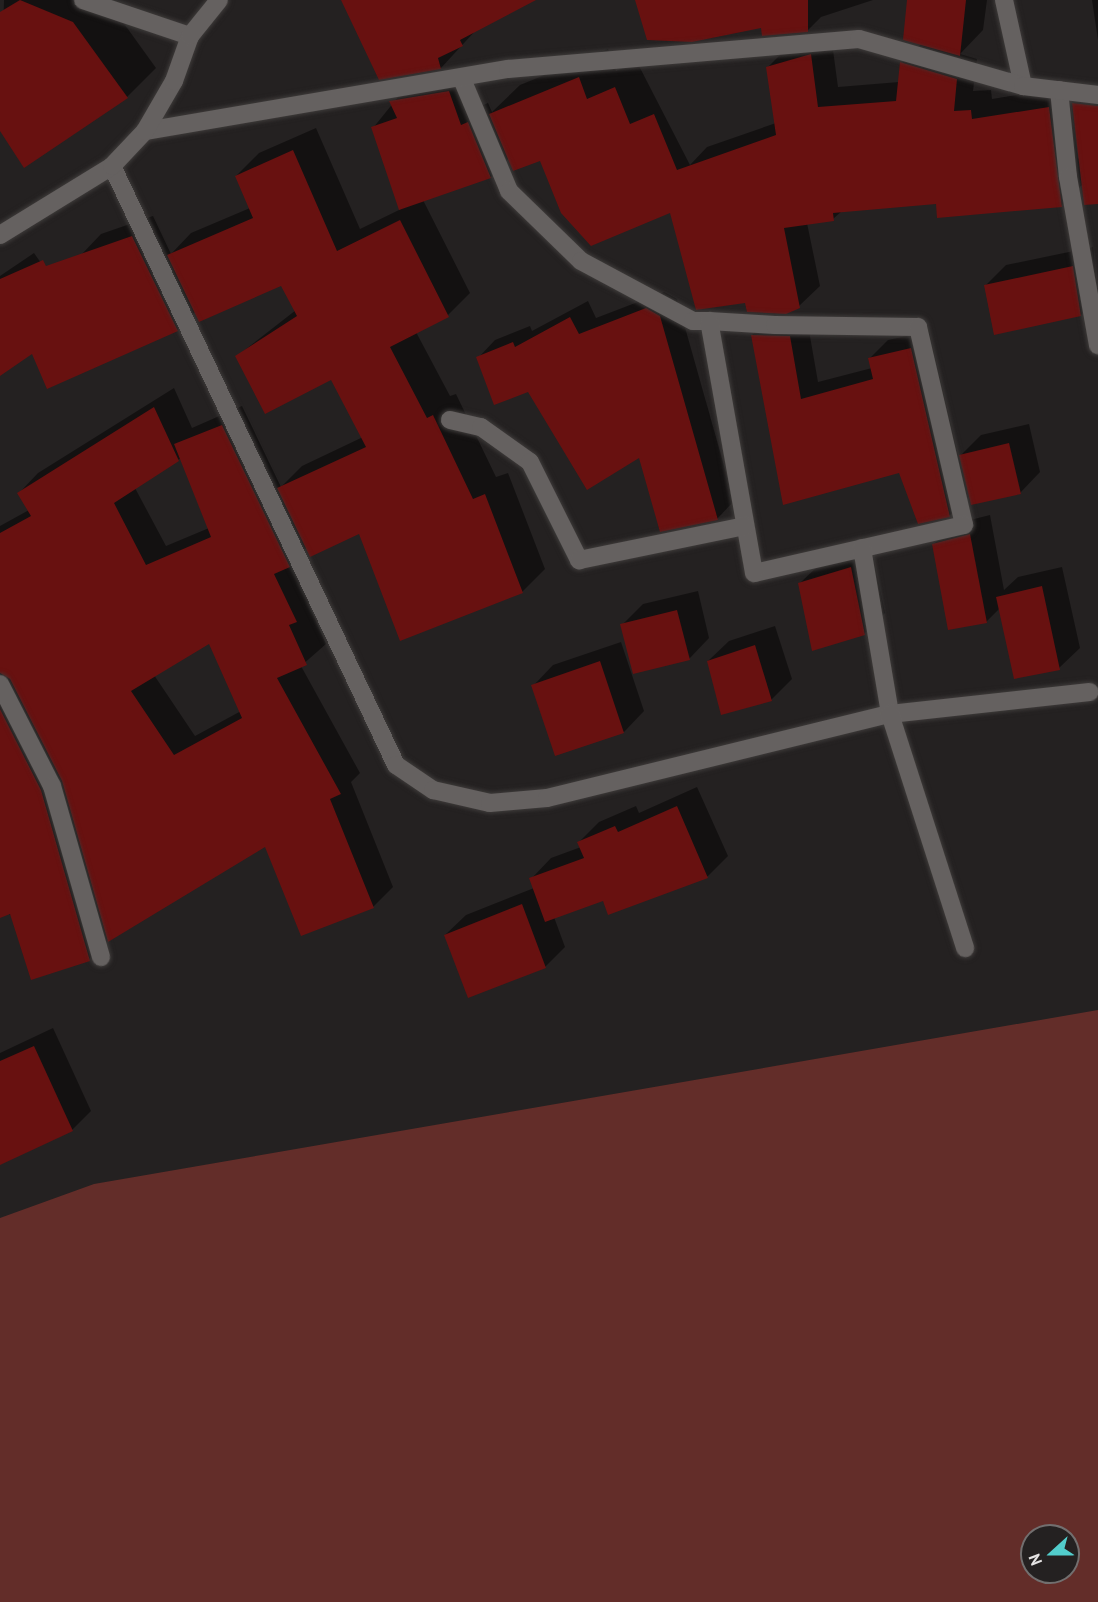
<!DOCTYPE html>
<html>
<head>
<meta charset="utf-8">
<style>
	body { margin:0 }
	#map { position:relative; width:1098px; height:1602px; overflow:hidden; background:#242121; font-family:"PT Sans",sans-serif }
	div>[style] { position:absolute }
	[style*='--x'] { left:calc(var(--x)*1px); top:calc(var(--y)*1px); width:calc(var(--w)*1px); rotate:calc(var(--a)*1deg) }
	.green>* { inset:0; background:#632d29 }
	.shadow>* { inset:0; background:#0007 }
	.building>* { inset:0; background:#681110 }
	.roads { filter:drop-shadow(0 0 2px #3e3b3a) drop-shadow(0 0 2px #3e3b3a) }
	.minor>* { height:18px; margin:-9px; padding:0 9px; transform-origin:9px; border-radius:9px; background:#656160 }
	span { translate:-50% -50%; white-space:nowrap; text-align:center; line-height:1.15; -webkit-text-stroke:6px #242121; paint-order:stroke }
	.north { position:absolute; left:1020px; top:1524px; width:60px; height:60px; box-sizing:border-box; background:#242121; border:2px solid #726f6f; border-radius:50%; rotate:249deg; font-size:16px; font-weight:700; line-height:24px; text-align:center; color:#e6e4e4 }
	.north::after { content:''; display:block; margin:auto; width:21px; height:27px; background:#52cdcc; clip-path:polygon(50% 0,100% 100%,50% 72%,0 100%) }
</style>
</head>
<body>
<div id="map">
	<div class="green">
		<div style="clip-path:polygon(evenodd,1098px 1010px,1098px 1602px,0 1602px,0 1218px,94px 1184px,1098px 1010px,1032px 1536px,1068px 1536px,1068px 1572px,1032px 1572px,1032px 1536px)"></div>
	</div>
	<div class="shadow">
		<div style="clip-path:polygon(4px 0,107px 0,156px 68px,127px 97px,0 128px)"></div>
		<div style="clip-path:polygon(342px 0,533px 0,477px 29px,441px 68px,380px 78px)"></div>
		<div style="clip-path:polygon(636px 0,873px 0,821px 17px,807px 31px)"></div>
		<div style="clip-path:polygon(evenodd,909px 0,987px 0,983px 30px,960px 54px,977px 59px,973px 91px,991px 90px,992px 99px,1048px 90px,1054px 107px,1070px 103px,1078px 159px,1098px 139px,1098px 203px,1083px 184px,1061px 206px,937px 202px,842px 211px,833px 219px,807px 223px,820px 286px,799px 306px,746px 301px,695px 203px,541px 160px,509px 158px,491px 177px,423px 200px,470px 293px,448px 315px,416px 332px,450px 396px,456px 394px,496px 477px,508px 473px,545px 569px,522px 592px,360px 532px,307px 547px,296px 558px,316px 601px,310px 607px,326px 644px,301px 666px,360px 773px,351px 782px,393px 887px,373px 907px,266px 845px,109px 939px,89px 959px,0 909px,0 526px,29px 510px,19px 493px,38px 473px,174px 388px,192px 428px,242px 406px,281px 487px,302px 466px,363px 437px,332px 378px,237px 356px,296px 310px,282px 284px,195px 312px,177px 330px,81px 255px,101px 234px,153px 216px,171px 254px,191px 233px,250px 208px,236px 176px,259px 153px,316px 128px,360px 229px,401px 209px,373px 128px,411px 81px,469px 71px,481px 106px,488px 103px,492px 112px,520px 85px,608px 49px,616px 71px,637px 62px,690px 165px,707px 147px,776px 123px,768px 67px,788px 47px,831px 35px,838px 87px,899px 82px,902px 63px,921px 44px,909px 0,181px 458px,209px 528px,166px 546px,135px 488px,181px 458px,909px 0,210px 642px,241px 711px,195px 736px,154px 675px,210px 642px)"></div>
		<div style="clip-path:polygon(1092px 0,1098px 0,1098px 40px)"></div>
		<div style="clip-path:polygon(1093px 247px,1098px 297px,1081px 315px,986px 285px,1006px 265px)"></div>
		<div style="clip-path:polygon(34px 253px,103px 351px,33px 352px,0 374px,0 276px)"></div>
		<div style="clip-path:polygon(664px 292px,677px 299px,734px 501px,717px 519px,640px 456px,478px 358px,495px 340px,530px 326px,532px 331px,588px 301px,596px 318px)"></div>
		<div style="clip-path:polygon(770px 318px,807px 319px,818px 382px,872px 368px,870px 358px,888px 340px,929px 331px,968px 497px,950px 515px,919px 522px,900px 472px,784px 503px,752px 335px)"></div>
		<div style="clip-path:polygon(1029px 424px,1040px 472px,1020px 493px,961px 455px,981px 435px)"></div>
		<div style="clip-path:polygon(990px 515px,1004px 590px,1018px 577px,1062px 567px,1080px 648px,1059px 668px,1000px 608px,986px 622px,934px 544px,954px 524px)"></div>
		<div style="clip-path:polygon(871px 547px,885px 613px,864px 634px,800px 583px,821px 563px)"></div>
		<div style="clip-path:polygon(698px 591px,709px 638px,689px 659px,622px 625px,643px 604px)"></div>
		<div style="clip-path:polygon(775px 626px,792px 679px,771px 700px,708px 661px,729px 641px)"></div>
		<div style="clip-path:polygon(621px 642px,644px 711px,624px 732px,533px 686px,553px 665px)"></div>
		<div style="clip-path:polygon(697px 787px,728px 856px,708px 876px,609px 913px,603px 900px,554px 917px,565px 947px,545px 967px,445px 935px,466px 915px,534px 888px,531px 879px,551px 858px,581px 847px,579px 842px,599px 822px,636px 806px,639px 813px)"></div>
		<div style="clip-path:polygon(53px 1028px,91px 1111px,72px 1130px,0 1164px,0 1053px)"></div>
	</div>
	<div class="building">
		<div style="clip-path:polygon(20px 0,73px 22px,128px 98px,24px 168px,0 131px,0 12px)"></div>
		<div style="clip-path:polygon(341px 0,536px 0,460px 40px,463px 46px,438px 58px,441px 69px,379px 80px)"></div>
		<div style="clip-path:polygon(635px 0,808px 0,808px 32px,762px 36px,761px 28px,692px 42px,647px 40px)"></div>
		<div style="clip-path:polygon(907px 0,966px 0,960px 56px,903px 40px)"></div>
		<div style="clip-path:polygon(811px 54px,818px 107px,896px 101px,900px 62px,957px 79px,954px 111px,971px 110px,972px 119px,1049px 107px,1062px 207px,937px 218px,936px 204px,833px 213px,834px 221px,784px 228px,800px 308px,786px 314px,747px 312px,745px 303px,696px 310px,670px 213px,591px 246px,561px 213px,540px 161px,513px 171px,489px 114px,579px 77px,587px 99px,615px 87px,630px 124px,654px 114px,677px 170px,776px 135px,766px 67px)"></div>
		<div style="clip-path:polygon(449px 91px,461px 125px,468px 122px,491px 178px,399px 210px,371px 127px,397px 118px,389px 101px)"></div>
		<div style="clip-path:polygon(1072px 103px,1098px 106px,1098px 204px,1084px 205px)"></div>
		<div style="clip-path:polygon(293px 150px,337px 251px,400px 220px,449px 317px,390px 347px,427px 418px,433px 415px,473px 499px,485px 494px,523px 593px,400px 641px,359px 534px,310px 557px,277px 488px,366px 447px,331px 380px,265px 414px,235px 356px,297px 316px,281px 286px,199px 322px,167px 255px,253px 218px,235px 176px)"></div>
		<div style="clip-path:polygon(132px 236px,178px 331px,47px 389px,32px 354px,0 376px,0 279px,43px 260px,46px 266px)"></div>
		<div style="clip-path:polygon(1073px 266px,1081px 316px,994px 335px,984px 285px)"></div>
		<div style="clip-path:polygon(646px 308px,660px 316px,718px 520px,660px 532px,639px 458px,587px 490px,528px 392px,494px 405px,476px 357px,513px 342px,515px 347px,570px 317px,579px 334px)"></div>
		<div style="clip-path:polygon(751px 335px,790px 336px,801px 399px,873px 379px,868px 358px,911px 348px,950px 517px,918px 524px,899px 473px,783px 505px)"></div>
		<div style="clip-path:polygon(evenodd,154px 407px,179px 461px,114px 503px,146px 565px,211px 537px,174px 444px,222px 425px,290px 567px,274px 574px,297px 622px,289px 625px,307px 665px,277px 678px,341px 794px,330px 799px,374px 908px,301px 936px,265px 847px,108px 942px,62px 781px,10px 679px,0 673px,0 533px,31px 516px,17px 493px,154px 407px,209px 644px,242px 718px,174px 755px,131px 691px,209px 644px)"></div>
		<div style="clip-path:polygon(1009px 443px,1021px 494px,971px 505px,959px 455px)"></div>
		<div style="clip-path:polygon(970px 534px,987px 623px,948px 630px,932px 544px)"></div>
		<div style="clip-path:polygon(851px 567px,865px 635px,812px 651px,798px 583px)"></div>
		<div style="clip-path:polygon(1042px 586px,1060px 670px,1014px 679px,996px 597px)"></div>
		<div style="clip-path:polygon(677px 610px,690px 660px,633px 674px,620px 624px)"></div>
		<div style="clip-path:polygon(755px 645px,772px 701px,721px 715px,707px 661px)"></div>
		<div style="clip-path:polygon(600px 661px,624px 733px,555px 756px,531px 685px)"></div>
		<div style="clip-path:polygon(0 709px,41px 790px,90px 961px,31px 980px,10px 914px,0 918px)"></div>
		<div style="clip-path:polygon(677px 806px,708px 878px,608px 915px,603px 901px,545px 922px,529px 878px,584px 858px,577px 842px,615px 826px,618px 832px)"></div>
		<div style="clip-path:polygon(522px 904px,546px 968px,468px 998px,444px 935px)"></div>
		<div style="clip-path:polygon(34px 1046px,73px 1131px,0 1165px,0 1061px)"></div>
	</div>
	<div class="roads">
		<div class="minor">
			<div style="--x:83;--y:0;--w:113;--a:18.6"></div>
			<div style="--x:1004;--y:0;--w:88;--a:77.5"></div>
			<div style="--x:462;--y:79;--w:121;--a:67.2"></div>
			<div style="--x:509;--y:191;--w:100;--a:44.2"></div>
			<div style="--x:581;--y:261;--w:127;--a:28.2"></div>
			<div style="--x:693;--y:321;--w:16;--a:0"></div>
			<div style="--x:709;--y:321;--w:66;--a:3.5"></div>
			<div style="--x:775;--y:325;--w:143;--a:0.8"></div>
			<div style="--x:918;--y:327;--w:203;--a:76.9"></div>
			<div style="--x:964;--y:525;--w:215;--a:167.1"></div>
			<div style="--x:754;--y:573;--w:256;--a:-100.1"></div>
			<div style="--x:1059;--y:90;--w:87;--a:84.1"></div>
			<div style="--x:1068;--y:177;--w:171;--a:79.9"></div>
			<div style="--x:145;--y:131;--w:368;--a:-9.7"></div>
			<div style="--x:508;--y:69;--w:352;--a:-4.9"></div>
			<div style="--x:859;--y:39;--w:171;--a:16"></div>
			<div style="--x:1023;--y:86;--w:76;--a:6.8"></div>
			<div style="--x:112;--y:166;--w:663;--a:64.63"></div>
			<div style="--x:396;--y:765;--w:45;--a:34"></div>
			<div style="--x:433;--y:790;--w:58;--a:12.8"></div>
			<div style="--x:490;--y:803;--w:57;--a:-5"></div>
			<div style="--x:547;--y:798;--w:353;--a:-13.8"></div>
			<div style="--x:890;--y:714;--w:201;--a:-6.3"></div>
			<div style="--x:0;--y:235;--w:132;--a:-31.6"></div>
			<div style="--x:112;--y:166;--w:48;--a:-46.7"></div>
			<div style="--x:145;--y:131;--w:58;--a:-59.9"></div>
			<div style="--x:174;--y:81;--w:48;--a:-70.4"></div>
			<div style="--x:190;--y:36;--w:46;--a:-51.1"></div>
			<div style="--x:450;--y:420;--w:32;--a:13"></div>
			<div style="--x:481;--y:427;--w:60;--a:35.5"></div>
			<div style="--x:530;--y:462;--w:110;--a:63.4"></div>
			<div style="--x:579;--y:560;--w:169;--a:-11.6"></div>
			<div style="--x:862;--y:548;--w:168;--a:80.4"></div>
			<div style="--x:890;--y:714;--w:246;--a:72.2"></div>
			<div style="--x:0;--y:684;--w:114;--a:63"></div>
			<div style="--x:52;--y:786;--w:178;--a:74"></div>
		</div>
	</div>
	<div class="north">N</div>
</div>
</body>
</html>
